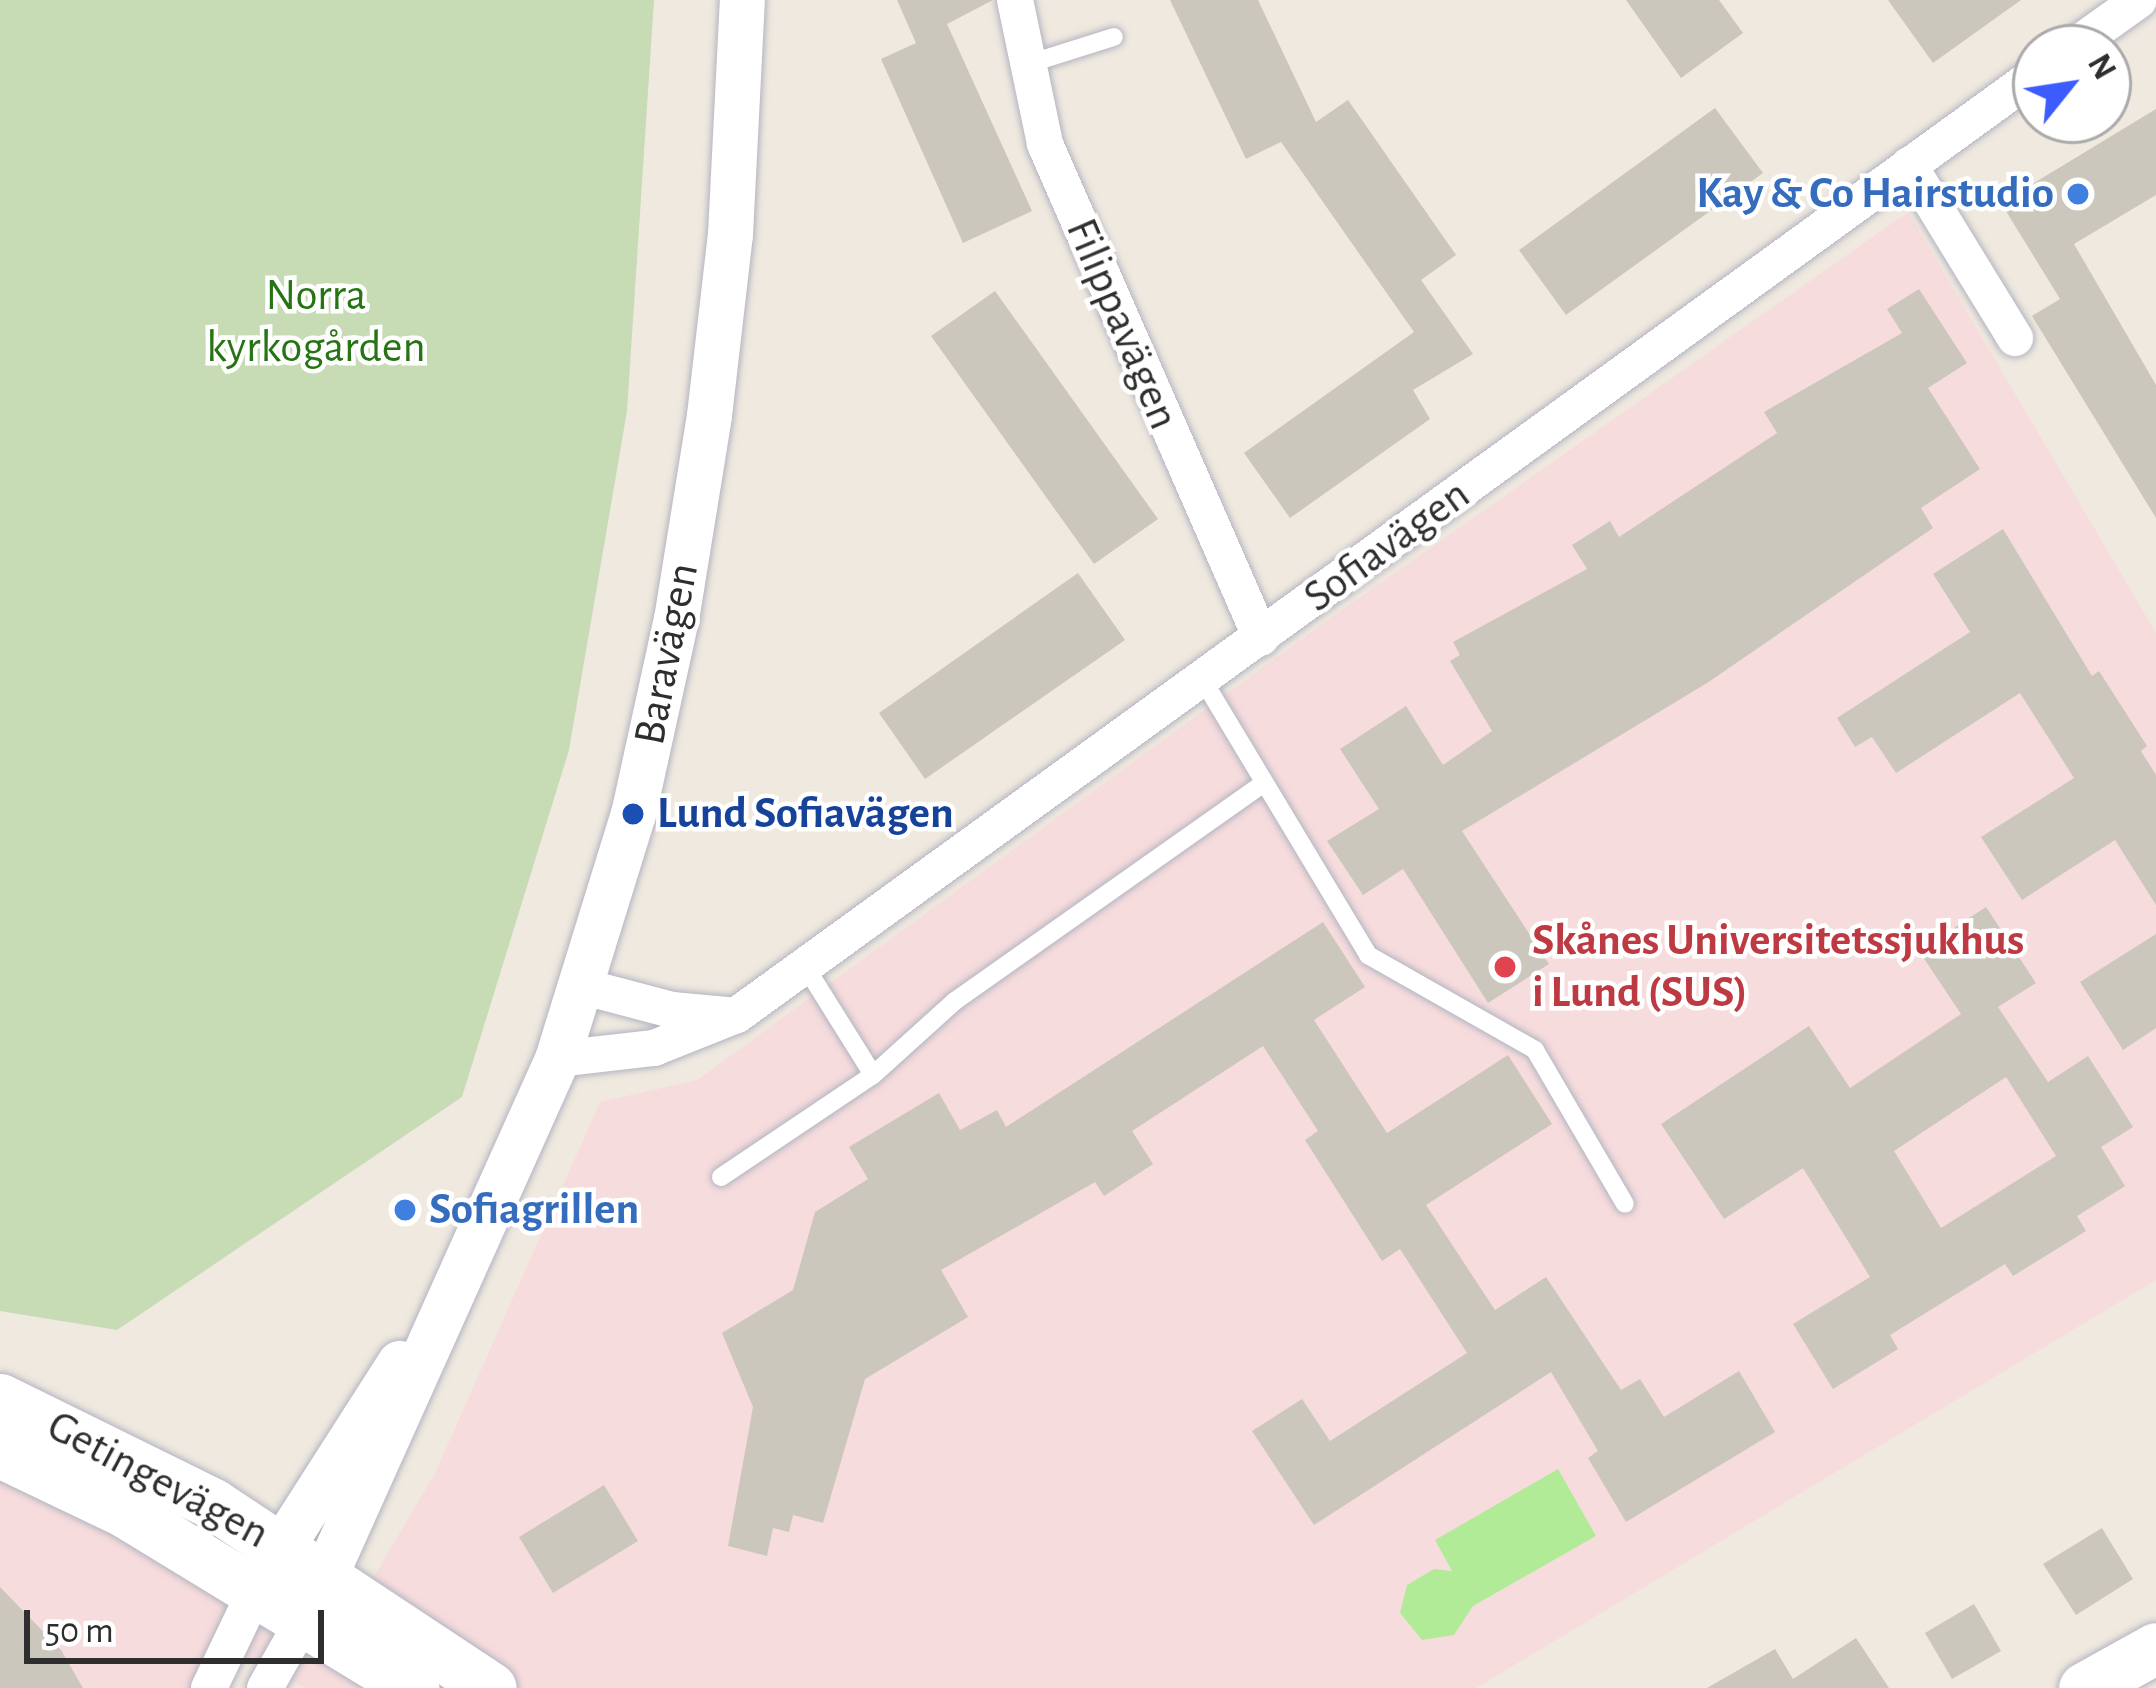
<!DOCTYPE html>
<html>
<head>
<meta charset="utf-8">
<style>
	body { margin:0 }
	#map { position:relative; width:2156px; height:1688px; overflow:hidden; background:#f0e9df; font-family:"Alegreya Sans",sans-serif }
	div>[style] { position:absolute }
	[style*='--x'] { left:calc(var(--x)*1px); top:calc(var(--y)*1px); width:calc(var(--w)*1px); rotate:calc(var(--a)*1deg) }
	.medical>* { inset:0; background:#f7dcdd }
	.green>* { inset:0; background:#b2eb97 }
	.cemetery>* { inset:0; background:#c7dbb5 }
	.building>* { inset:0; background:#cbc7bd }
	.roads { filter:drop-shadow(0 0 3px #b3b5c2) drop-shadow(0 0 3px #b3b5c2) }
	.service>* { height:18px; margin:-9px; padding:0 9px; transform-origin:9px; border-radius:9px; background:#fff }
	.minor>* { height:36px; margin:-18px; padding:0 18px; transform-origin:18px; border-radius:18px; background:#fff }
	.tertiary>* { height:45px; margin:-22.5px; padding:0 22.5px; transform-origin:22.5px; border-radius:22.5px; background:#fff }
	.secondary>* { height:51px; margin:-25.5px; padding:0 25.5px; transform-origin:25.5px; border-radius:25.5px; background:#fff }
	.dots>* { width:33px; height:33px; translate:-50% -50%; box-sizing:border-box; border:6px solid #fff; border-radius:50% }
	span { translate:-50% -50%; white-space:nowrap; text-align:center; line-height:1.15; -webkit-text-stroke:9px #fff; paint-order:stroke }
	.shop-label { font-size:45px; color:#366cbe; font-weight:700 }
	.right { translate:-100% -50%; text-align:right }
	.left { translate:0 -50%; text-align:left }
	.park-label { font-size:45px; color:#267414 }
	.street-label { font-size:45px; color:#2e2e2e }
	.transit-label { font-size:45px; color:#164399; font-weight:700 }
	.health-label { font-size:45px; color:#be3a42; font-weight:700 }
	.north { position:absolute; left:2012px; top:24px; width:120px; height:120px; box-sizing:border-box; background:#fff; border:3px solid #ababab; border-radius:50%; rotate:60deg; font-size:33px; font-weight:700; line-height:48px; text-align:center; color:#2e2e2e }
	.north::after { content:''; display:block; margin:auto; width:42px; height:54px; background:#3d5cff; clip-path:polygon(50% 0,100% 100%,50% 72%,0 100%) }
	.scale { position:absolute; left:24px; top:1610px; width:300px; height:54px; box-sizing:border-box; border:6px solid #2e2e2e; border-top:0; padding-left:15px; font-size:36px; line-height:42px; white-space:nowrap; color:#2e2e2e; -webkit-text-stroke:9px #fff; paint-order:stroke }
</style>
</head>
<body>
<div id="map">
	<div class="medical">
		<div style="clip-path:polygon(1908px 212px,2156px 633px,2156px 1280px,1476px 1688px,305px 1688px,219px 1643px,195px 1688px,0 1688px,0 1473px,338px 1638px,435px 1473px,600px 1102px,697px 1080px,1328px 620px)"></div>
	</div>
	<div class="green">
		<div style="clip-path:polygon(1558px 1469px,1596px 1536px,1473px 1606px,1454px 1635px,1422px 1640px,1400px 1613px,1407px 1585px,1434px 1569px,1452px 1571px,1435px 1540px)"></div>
	</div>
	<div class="cemetery">
		<div style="clip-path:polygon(0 0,654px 0,627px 411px,569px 750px,462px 1097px,117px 1330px,0 1311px)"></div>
	</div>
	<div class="building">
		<div style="clip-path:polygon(897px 0,993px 0,947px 24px,1032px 211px,963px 243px,881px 59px,916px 43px)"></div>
		<div style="clip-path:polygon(1170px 0,1258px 0,1316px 122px,1348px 100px,1456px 255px,1421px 280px,1473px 354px,1413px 390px,1430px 419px,1290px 518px,1244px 453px,1414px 332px,1281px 142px,1246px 159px)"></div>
		<div style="clip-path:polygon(1626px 0,1719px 0,1743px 33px,1681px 78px)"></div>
		<div style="clip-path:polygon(1888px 0,2021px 0,1933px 63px)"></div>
		<div style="clip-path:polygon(1715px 108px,1763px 173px,1566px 315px,1519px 250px)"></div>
		<div style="clip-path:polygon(2156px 109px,2156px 195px,2074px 244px,2156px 385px,2156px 518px,2032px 316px,2060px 299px,2001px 203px)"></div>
		<div style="clip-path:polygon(1919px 289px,1967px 363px,1928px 388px,1980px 469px,1921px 508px,1933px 528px,1707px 683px,1462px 831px,1549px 964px,1488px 1003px,1403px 869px,1363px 895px,1327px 841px,1379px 809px,1340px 749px,1406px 706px,1443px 765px,1492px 731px,1450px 661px,1460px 655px,1453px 642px,1587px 569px,1572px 545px,1610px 521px,1619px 537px,1777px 433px,1764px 412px,1902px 333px,1887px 309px)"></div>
		<div style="clip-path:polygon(995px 291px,1158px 519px,1094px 564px,931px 336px)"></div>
		<div style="clip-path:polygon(2003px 529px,2092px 676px,2099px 671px,2147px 746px,2141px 751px,2156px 775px,2156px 905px,2115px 840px,2022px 900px,1981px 837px,2074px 778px,2020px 693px,1896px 773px,1872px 737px,1855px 747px,1837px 718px,1970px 632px,1933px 574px)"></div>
		<div style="clip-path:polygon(1078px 573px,1125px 640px,925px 779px,879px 713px)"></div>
		<div style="clip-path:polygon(evenodd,1986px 907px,2036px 983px,1998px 1007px,2048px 1082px,2088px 1056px,2133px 1127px,2101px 1147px,2125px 1186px,2077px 1216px,2086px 1231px,2013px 1276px,2005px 1264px,1890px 1335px,1898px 1349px,1833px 1389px,1793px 1324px,1870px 1277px,1803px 1168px,1724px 1219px,1661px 1124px,1809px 1026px,1850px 1088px,1961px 1014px,1919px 951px,1986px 907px,2006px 1077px,2056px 1156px,1941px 1228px,1894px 1151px,2006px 1077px)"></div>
		<div style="clip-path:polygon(1323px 922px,1365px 987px,1314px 1020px,1387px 1133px,1508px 1055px,1552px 1124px,1426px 1205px,1495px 1310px,1546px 1277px,1621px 1390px,1640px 1379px,1664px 1417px,1739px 1371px,1775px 1432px,1626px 1522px,1588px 1458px,1598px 1451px,1551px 1372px,1314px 1525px,1252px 1431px,1302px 1399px,1330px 1441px,1467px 1353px,1400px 1249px,1382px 1261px,1305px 1140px,1318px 1131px,1263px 1046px,1132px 1131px,1153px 1164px,1104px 1196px,1095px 1182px,941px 1270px,968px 1317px,865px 1379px,823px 1523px,793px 1515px,789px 1532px,773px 1528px,767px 1556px,728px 1546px,753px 1407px,722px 1333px,793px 1290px,815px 1212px,868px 1179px,849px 1147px,939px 1093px,960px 1130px,997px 1110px,1006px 1127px)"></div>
		<div style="clip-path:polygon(2156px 934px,2156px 1028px,2123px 1050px,2080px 982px)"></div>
		<div style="clip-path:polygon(604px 1485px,638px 1541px,553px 1593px,519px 1537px)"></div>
		<div style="clip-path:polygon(2102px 1528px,2133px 1579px,2076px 1615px,2043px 1564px)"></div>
		<div style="clip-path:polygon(0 1587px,61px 1650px,83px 1688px,0 1688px)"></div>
		<div style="clip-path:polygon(1974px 1604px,2001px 1651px,1952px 1679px,1925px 1633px)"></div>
		<div style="clip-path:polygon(1856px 1638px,1889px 1688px,1707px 1688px,1775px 1649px,1793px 1679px)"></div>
	</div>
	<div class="roads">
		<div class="service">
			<div style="--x:1025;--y:65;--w:93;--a:-17.5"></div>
			<div style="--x:1203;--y:680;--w:321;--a:59"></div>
			<div style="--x:1368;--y:955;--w:192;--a:29.6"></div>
			<div style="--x:1535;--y:1050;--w:178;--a:59.7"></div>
			<div style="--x:805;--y:966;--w:128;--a:58"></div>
			<div style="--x:721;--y:1177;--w:183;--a:-33.9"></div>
			<div style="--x:873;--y:1075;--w:110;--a:-42.1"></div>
			<div style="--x:955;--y:1001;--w:375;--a:-35.2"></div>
		</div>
		<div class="minor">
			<div style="--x:1015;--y:0;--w:147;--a:78.2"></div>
			<div style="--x:1045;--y:144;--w:539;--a:66.38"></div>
			<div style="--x:2072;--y:48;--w:82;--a:-35.6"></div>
			<div style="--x:1909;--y:165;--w:203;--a:58.5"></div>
			<div style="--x:581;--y:986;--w:94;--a:14.8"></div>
			<div style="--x:672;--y:1010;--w:55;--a:5.2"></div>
			<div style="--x:557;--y:1059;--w:98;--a:-6.5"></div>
			<div style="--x:654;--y:1048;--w:89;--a:-21.7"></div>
			<div style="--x:737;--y:1015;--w:1604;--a:-35.92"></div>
			<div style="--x:209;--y:1688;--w:111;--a:-64.4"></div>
			<div style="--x:265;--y:1688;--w:79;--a:-60.5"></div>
		</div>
		<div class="tertiary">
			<div style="--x:263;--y:1576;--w:253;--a:-57.4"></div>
			<div style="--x:310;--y:1609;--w:603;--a:-65.82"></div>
			<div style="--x:557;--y:1059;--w:257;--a:-72.8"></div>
			<div style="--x:633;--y:814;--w:200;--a:-77.6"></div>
			<div style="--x:676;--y:619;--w:207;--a:-80.8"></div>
			<div style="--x:709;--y:415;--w:182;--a:-83.4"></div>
			<div style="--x:730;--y:234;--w:234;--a:-87.1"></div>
		</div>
		<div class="secondary">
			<div style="--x:0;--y:1399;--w:237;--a:26.2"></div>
			<div style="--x:213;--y:1504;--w:333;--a:33.5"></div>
			<div style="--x:0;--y:1452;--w:139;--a:25.6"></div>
			<div style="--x:125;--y:1512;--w:338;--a:31.4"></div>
			<div style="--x:2084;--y:1688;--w:82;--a:-29.1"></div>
		</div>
	</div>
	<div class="dots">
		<div style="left:2078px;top:194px;background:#3f7fe0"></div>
		<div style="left:633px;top:814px;background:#1a4fb4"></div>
		<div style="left:1505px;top:967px;background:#e0444e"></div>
		<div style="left:405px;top:1210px;background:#3f7fe0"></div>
	</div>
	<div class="shop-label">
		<span class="right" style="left:2054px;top:194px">Kay &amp; Co Hairstudio</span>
		<span class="left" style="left:429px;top:1210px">Sofiagrillen</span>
	</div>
	<div class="park-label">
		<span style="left:316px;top:322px">Norra<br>kyrkogården</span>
	</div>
	<div class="street-label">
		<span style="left:1122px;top:324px;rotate:67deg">Filippavägen</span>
		<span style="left:1387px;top:546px;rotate:-36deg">Sofiavägen</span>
		<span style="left:667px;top:654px;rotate:-79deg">Baravägen</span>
		<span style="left:158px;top:1480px;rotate:28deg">Getingevägen</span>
	</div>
	<div class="transit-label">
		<span class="left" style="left:657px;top:814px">Lund Sofiavägen</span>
	</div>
	<div class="health-label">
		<span class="left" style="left:1532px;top:967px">Skånes Universitetssjukhus<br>i Lund (SUS)</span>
	</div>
	<div class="north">N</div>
	<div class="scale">50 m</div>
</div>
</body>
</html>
